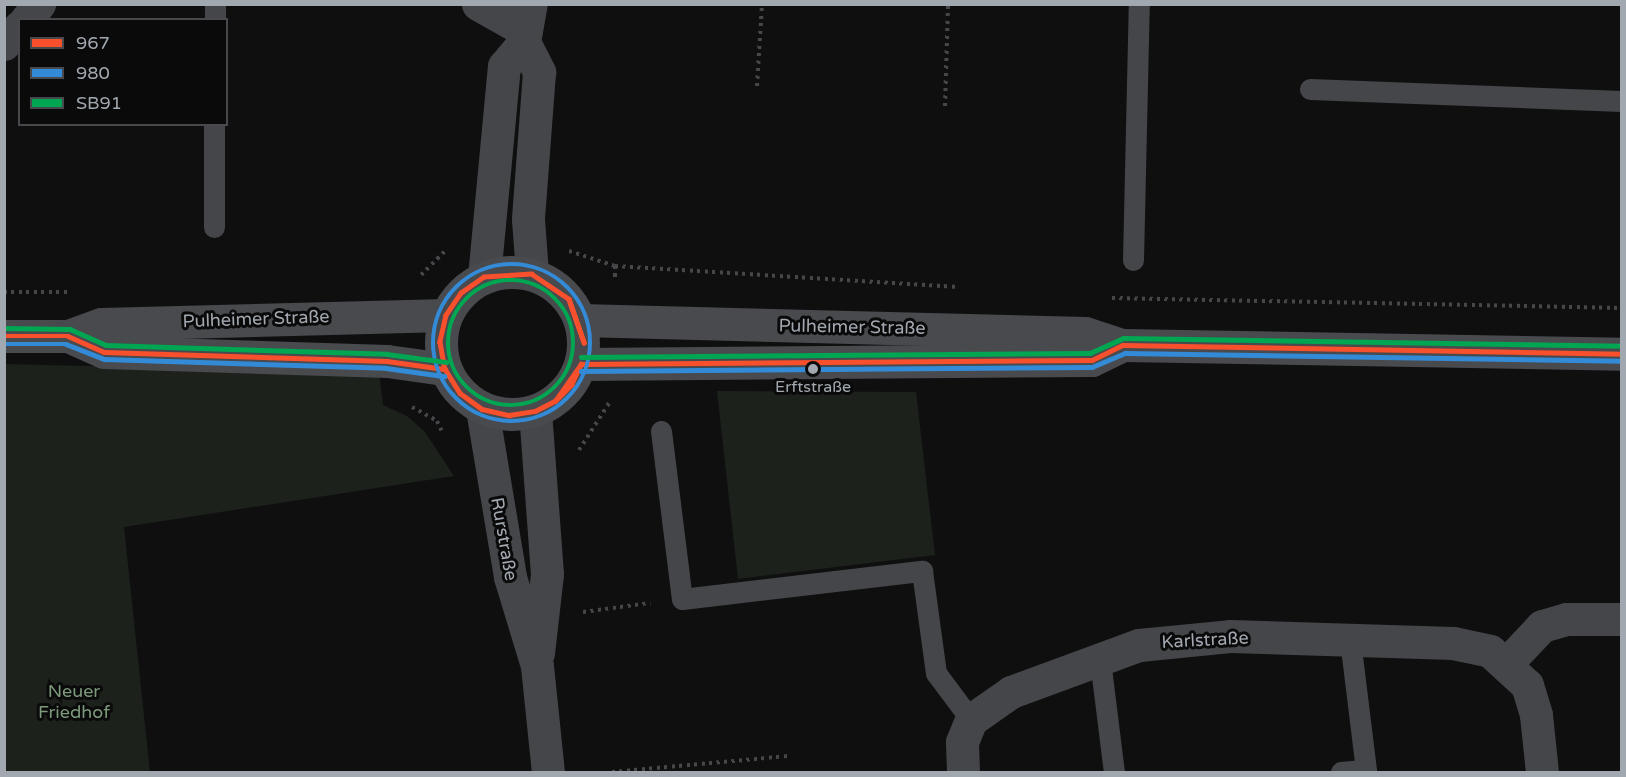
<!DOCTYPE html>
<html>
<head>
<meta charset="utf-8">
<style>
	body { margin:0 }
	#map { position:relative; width:1626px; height:777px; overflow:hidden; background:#0f0f10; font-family:"Varela Round",sans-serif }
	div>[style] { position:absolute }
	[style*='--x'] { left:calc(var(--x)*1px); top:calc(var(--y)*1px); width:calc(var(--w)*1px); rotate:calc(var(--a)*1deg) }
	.green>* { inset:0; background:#1c211c }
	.path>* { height:4px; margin-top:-2px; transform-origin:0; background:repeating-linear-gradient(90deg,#46474a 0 3px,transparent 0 7.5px) }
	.lane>* { height:21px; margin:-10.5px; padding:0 10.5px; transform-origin:10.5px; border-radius:10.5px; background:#444649 }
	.street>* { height:33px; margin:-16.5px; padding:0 16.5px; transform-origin:16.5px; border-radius:16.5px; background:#444649 }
	.secondary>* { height:33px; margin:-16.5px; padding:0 16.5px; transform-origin:16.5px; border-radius:16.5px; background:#484a4d }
	.secondary>.ring { margin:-16.5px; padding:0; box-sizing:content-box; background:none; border:33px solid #484a4d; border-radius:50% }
	.bus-1>* { height:4.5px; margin:-2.25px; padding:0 2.25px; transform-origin:2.25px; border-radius:2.25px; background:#f8502d }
	.bus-2>* { height:4.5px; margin:-2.25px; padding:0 2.25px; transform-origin:2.25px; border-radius:2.25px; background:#338bd7 }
	.bus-2>.ring { margin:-2.25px; padding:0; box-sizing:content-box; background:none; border:4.5px solid #338bd7; border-radius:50% }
	.bus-3>* { height:4.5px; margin:-2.25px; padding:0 2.25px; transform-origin:2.25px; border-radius:2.25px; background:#00a651 }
	.bus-3>.ring { margin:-2.25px; padding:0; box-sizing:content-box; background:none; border:4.5px solid #00a651; border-radius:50% }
	.dots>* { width:16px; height:16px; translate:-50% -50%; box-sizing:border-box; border:3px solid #0a0a0b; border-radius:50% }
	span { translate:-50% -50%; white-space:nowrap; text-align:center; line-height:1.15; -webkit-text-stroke:6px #0a0a0b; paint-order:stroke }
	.bus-label { font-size:16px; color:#a2a8b0 }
	.street-label { font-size:18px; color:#a2a8b0 }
	.park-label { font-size:18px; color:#7c997b }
	.frame { position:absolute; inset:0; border:6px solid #a2a8b0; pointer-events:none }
	.legend { position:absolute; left:18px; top:18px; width:210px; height:108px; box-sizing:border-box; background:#0a0a0b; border:2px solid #47494d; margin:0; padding:8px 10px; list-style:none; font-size:18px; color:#a2a8b0 }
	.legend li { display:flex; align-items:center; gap:12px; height:30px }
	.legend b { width:30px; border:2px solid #47494d }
</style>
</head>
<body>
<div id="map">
	<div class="green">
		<div style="clip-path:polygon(4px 364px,379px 373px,383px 405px,407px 416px,425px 432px,454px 476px,124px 527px,150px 772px,5px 772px)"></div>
		<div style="clip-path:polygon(717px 391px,916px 392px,935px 555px,738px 579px)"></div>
	</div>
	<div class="path">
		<div style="--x:757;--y:86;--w:82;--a:-86.5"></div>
		<div style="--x:945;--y:106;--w:102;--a:-88.3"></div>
		<div style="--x:569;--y:251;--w:48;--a:18.1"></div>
		<div style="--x:615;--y:266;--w:344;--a:3.5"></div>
		<div style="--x:615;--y:266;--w:15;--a:90"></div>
		<div style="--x:421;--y:275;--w:35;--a:-45"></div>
		<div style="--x:4;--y:292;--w:63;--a:0"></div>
		<div style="--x:1112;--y:298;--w:510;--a:1.12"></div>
		<div style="--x:412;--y:407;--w:29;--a:29"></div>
		<div style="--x:437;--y:421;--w:14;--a:65"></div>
		<div style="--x:579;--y:450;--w:56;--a:-57.4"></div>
		<div style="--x:583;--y:612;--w:68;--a:-7.7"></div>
		<div style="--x:612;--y:772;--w:178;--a:-5.2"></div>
	</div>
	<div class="lane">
		<div style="--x:215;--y:20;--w:16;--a:-90"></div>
		<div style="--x:1310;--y:89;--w:312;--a:2.2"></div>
		<div style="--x:214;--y:227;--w:103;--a:-90"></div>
		<div style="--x:1133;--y:260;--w:256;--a:-88.7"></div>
		<div style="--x:661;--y:431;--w:169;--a:82.9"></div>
		<div style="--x:682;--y:599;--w:242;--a:-6.7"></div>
		<div style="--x:922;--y:571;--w:103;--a:82.2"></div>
		<div style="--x:936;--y:673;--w:59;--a:53.3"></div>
		<div style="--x:1100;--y:660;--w:113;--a:82.9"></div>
		<div style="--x:1341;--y:772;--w:25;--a:-5"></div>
		<div style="--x:1366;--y:770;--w:132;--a:-97"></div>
	</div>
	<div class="street">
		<div style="--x:478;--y:4;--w:55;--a:29.4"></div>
		<div style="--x:26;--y:20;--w:21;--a:-51"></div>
		<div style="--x:524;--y:42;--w:34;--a:63"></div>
		<div style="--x:539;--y:72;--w:147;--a:94.3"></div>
		<div style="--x:528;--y:219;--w:55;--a:85.8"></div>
		<div style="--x:4;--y:44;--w:24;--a:-48"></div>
		<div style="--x:484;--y:277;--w:212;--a:-84.6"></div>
		<div style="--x:504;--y:66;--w:31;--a:-50"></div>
		<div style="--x:524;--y:42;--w:39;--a:-80"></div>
		<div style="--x:482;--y:409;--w:170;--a:80.5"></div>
		<div style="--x:510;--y:577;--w:93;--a:73.1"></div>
		<div style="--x:537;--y:666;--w:107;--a:84.1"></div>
		<div style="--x:535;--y:411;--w:163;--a:85.8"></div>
		<div style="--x:547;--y:574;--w:80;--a:96.5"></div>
		<div style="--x:1507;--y:663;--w:51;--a:-46.6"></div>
		<div style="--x:1542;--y:626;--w:25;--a:-16"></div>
		<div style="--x:1566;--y:619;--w:56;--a:0"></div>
		<div style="--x:963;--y:772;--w:30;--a:-92"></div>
		<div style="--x:962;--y:742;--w:24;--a:-68"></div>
		<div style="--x:971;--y:720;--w:49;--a:-35"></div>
		<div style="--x:1011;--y:692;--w:136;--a:-20.2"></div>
		<div style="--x:1139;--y:645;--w:91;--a:-5.6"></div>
		<div style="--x:1230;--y:636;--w:223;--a:1.8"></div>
		<div style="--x:1453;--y:643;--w:38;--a:12"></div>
		<div style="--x:1490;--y:651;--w:50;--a:42.6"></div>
		<div style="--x:1527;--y:685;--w:31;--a:73"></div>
		<div style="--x:1536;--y:715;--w:57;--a:84"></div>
	</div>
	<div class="secondary">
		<div class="ring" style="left:441px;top:272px;width:109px;height:109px"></div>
		<div style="--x:580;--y:320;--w:505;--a:1.47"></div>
		<div style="--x:1085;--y:333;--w:40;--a:18"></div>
		<div style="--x:1123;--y:345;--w:499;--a:1"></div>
		<div style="--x:4;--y:336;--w:64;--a:0"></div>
		<div style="--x:68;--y:336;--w:35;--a:-20"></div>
		<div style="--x:101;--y:324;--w:345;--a:-1.5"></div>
		<div style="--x:68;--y:336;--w:39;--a:24"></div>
		<div style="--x:104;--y:352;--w:283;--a:1.8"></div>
		<div style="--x:387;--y:361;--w:59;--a:7.9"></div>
		<div style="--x:581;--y:364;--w:511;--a:-0.45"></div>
		<div style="--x:1092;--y:360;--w:34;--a:-26"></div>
	</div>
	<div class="bus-1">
		<div style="--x:532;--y:274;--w:45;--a:34"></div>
		<div style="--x:532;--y:274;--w:48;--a:176.4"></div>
		<div style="--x:484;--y:277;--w:28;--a:145"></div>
		<div style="--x:461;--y:293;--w:27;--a:124"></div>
		<div style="--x:446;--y:315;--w:28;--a:103"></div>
		<div style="--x:440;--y:342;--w:27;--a:80"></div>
		<div style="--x:445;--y:369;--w:28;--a:58"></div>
		<div style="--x:460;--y:393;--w:27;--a:36"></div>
		<div style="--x:482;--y:409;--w:28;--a:13"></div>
		<div style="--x:509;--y:415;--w:26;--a:-9"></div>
		<div style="--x:535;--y:411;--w:22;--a:-27"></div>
		<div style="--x:569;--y:299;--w:46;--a:70.8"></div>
		<div style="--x:569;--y:299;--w:46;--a:70.8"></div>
		<div style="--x:4;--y:336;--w:64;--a:0"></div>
		<div style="--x:68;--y:336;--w:39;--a:24"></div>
		<div style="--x:104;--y:352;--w:283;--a:1.8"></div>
		<div style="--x:387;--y:361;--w:59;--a:7.9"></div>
		<div style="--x:581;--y:364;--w:511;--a:-0.45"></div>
		<div style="--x:1092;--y:360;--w:34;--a:-26"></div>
		<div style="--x:1123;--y:345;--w:499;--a:1"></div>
		<div style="--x:555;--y:401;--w:45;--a:-54.9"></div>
		<div style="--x:555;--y:401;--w:23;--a:-45"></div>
		<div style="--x:571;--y:385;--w:23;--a:-65"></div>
	</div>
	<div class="bus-2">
		<div class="ring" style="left:433px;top:264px;width:153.5px;height:153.5px"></div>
		<div style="--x:4;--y:344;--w:62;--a:0"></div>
		<div style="--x:66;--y:344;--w:41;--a:21.5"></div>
		<div style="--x:104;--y:359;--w:282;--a:1.8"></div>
		<div style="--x:386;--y:368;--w:59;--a:7.9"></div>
		<div style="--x:581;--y:371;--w:511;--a:-0.45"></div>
		<div style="--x:1092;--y:367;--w:36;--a:-23"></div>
		<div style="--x:1125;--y:353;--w:497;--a:0.9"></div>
	</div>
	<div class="bus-3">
		<div class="ring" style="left:448px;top:280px;width:121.5px;height:121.5px"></div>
		<div style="--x:4;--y:328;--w:66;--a:0.9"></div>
		<div style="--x:70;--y:329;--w:39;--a:24"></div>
		<div style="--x:106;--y:345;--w:281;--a:1.8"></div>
		<div style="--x:387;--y:354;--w:60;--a:7.7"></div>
		<div style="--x:581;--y:357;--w:509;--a:-0.45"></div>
		<div style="--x:1090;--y:353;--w:36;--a:-24"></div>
		<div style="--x:1123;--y:338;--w:499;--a:0.9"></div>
	</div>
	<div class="dots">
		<div style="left:813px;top:369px;background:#a2a8b0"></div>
	</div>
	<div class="bus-label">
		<span style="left:813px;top:387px">Erftstraße</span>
	</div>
	<div class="street-label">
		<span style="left:256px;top:319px;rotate:-2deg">Pulheimer Straße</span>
		<span style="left:852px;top:327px;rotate:1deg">Pulheimer Straße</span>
		<span style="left:504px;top:539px;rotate:80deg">Rurstraße</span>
		<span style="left:1205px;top:640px;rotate:-3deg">Karlstraße</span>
	</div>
	<div class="park-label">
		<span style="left:74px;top:702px">Neuer<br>Friedhof</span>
	</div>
	<div class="frame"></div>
	<ul class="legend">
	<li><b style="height:8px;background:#f8502d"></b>967</li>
	<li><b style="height:8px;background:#338bd7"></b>980</li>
	<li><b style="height:8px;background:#00a651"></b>SB91</li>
	</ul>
</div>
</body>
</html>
